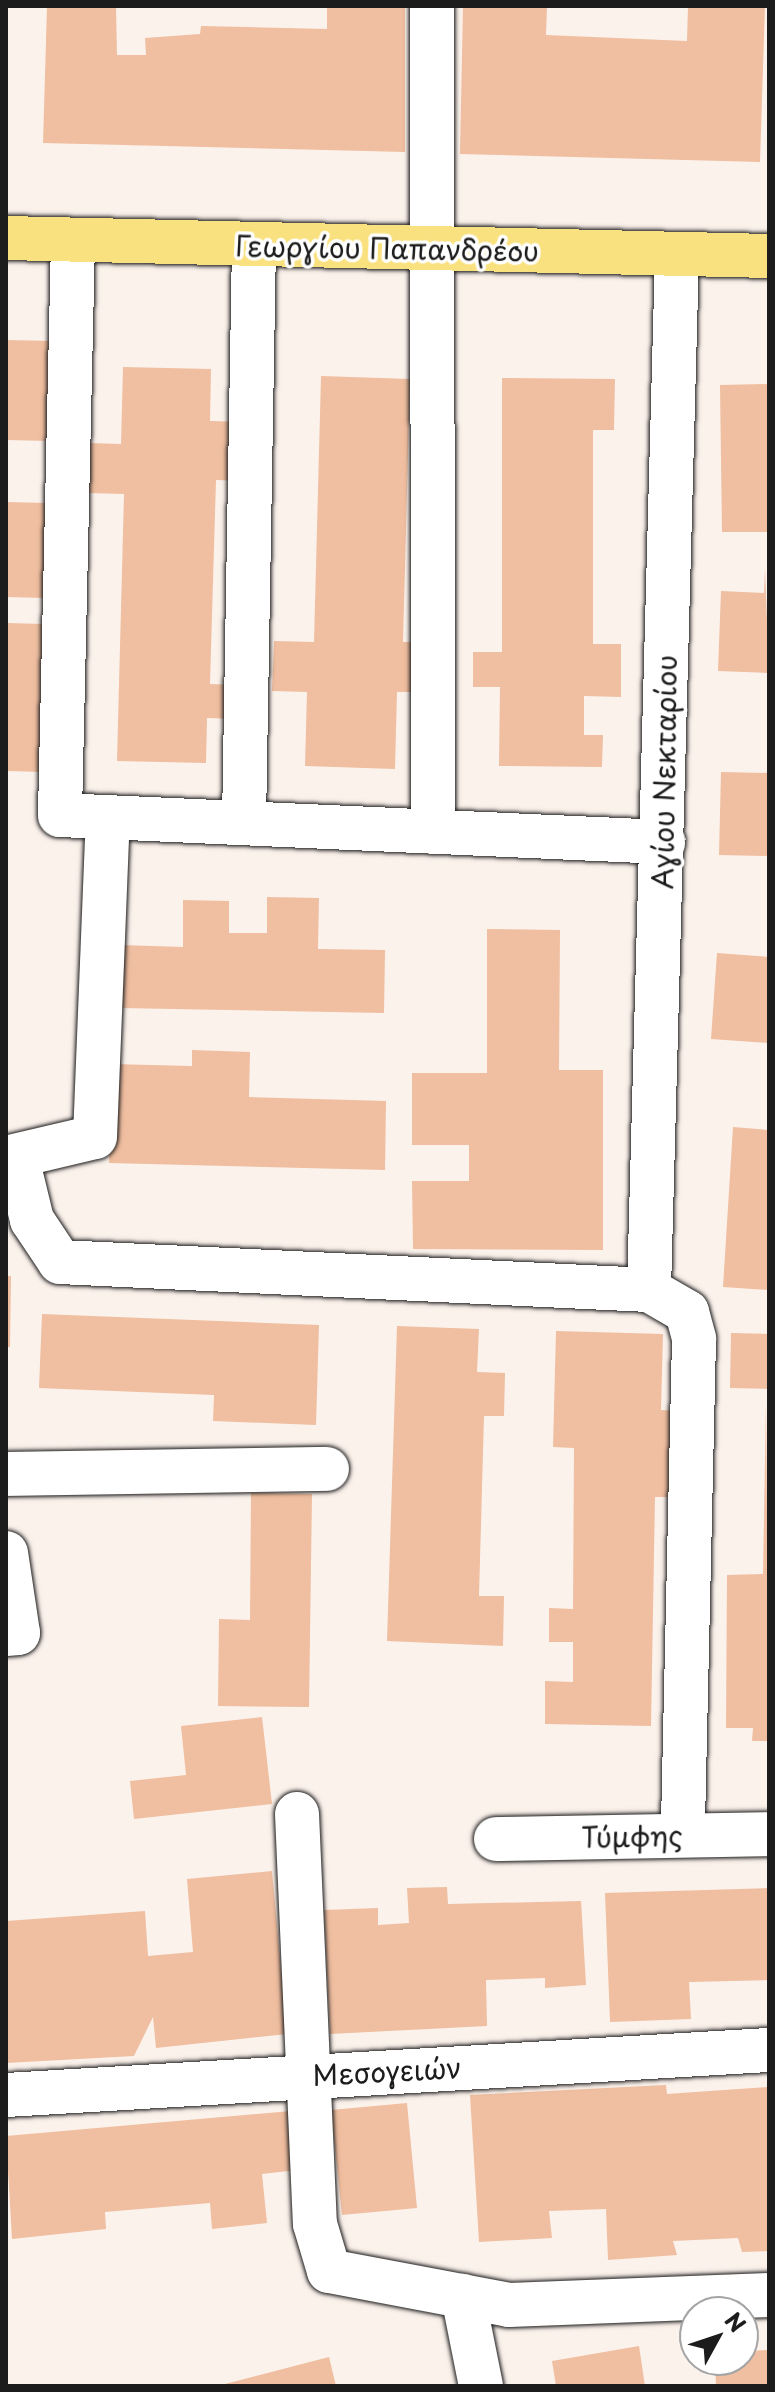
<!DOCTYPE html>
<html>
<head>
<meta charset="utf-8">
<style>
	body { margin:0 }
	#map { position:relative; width:775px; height:2392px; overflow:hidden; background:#fcf2ec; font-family:"Playpen Sans",sans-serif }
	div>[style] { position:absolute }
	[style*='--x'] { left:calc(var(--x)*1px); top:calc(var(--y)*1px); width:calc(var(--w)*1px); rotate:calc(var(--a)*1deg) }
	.building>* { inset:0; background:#f0bea0 }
	.roads { filter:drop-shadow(0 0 2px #1c1c1c) drop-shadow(0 0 2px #1c1c1c) }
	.street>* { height:44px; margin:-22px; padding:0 22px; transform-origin:22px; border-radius:22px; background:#fff }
	.primary>* { height:44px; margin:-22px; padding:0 22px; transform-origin:22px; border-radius:22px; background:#fae180 }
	span { translate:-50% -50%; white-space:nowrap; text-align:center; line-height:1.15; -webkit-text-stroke:7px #fff; paint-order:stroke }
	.street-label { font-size:28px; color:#1c1c1c }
	.frame { position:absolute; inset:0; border:8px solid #1c1c1c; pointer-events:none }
	.north { position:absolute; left:679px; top:2296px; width:80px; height:80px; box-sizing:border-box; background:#fff; border:2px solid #a4a4a4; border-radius:50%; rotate:50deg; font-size:22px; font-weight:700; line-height:32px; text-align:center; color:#1c1c1c }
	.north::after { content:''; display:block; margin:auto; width:28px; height:36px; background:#1c1c1c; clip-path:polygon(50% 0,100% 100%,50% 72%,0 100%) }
</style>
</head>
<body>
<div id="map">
	<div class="building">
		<div style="clip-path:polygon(47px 6px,116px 6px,117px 55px,146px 55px,145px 38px,200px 34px,201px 26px,327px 29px,327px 6px,405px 6px,405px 152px,43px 143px)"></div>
		<div style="clip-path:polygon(463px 6px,547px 6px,546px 35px,687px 41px,688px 6px,765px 6px,760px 162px,460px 154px)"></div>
		<div style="clip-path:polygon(6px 340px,54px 341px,51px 441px,6px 440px)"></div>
		<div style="clip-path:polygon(123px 367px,211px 369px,210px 421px,243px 422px,242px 481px,216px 480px,210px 684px,238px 685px,237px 719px,207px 718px,206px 763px,117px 761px,124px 494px,88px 493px,89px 443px,121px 444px)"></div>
		<div style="clip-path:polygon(321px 376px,410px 379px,403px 642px,425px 642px,424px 692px,397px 692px,395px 769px,305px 766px,307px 692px,272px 691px,274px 641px,314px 642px)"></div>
		<div style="clip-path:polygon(502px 378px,615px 379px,614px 430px,593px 430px,593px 644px,621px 644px,621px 697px,584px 696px,584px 735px,603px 735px,602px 767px,499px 766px,500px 687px,473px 687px,473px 652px,502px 652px)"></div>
		<div style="clip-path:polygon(768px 384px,769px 532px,722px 532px,720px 385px)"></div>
		<div style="clip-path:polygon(6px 502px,48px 503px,46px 598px,6px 597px)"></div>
		<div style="clip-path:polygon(765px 568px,769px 673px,718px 671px,721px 591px,764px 593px)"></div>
		<div style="clip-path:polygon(6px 623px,45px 624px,44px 772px,6px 771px)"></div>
		<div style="clip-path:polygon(721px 772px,769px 773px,769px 856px,719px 855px)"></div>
		<div style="clip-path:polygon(267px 897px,319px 898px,318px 949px,385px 950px,384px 1013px,120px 1008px,120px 945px,183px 947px,183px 900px,229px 901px,229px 933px,267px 933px)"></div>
		<div style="clip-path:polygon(487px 929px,560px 930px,559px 1070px,603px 1070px,603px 1250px,413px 1249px,412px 1181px,469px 1181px,469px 1145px,412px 1145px,412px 1073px,487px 1073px)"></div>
		<div style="clip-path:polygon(717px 953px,769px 957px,769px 1043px,711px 1039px)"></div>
		<div style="clip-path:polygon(192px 1050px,250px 1052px,249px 1097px,386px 1101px,385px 1170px,109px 1163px,111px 1064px,192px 1066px)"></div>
		<div style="clip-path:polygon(733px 1127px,769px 1130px,769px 1290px,723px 1287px)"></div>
		<div style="clip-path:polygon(6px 1276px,11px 1276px,10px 1347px,6px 1347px)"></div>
		<div style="clip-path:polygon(42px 1314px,319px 1325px,316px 1425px,213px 1421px,214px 1395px,39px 1388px)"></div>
		<div style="clip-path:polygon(397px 1326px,479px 1329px,477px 1372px,505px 1373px,504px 1416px,484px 1416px,479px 1596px,504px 1596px,503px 1646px,387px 1641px)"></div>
		<div style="clip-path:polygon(556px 1331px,663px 1334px,661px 1410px,680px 1411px,677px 1497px,655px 1497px,651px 1726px,545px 1724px,545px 1681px,573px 1682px,573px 1642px,549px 1642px,549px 1608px,573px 1609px,574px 1448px,553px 1447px)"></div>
		<div style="clip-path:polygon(731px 1333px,769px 1334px,769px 1389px,730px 1388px)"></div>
		<div style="clip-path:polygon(766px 1401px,769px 1741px,752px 1741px,753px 1728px,726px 1728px,727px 1575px,763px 1574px)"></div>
		<div style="clip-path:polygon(251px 1493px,312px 1494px,309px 1707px,218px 1706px,219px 1619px,250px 1620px)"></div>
		<div style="clip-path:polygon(262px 1717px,272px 1804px,134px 1819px,130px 1781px,186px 1775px,181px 1726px)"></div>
		<div style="clip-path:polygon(272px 1871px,287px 2034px,156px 2048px,153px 2017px,134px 2056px,6px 2063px,6px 1921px,145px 1911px,148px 1956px,193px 1952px,187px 1879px)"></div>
		<div style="clip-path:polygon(447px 1887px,448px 1904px,581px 1901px,586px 1985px,545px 1988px,545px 1978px,486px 1980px,487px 2026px,330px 2034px,324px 1910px,378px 1908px,378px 1925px,409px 1923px,407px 1888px)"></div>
		<div style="clip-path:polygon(769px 1888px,769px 1980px,689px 1982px,691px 2019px,610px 2022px,605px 1893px)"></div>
		<div style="clip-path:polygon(666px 2085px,667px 2094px,769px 2087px,769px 2251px,742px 2252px,738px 2238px,673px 2241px,677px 2255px,608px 2260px,606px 2209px,549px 2211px,552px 2238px,479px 2242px,470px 2095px)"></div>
		<div style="clip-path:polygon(407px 2103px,417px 2208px,342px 2215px,331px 2110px)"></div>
		<div style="clip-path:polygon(291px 2111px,297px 2170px,262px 2174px,267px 2223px,212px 2229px,210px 2203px,105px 2212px,106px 2229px,12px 2239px,6px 2136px)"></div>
		<div style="clip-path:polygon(639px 2346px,645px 2386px,556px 2386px,552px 2361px)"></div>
		<div style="clip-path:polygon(769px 2350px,769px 2386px,716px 2386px,715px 2360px,743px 2360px,743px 2351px)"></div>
		<div style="clip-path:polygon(329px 2357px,336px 2386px,221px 2386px,221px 2385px)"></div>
	</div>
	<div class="roads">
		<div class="street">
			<div style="--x:432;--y:6;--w:826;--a:89.93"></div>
			<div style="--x:73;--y:241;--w:574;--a:91.3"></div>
			<div style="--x:60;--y:815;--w:604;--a:2.56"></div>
			<div style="--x:244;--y:823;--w:578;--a:-89.01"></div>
			<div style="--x:6;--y:1158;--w:91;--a:-13.3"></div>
			<div style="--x:95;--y:1137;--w:320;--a:-87.7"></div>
			<div style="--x:17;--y:1158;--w:64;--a:76.4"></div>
			<div style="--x:32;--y:1220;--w:50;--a:56.3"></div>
			<div style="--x:60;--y:1262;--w:590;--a:2.72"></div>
			<div style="--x:649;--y:1290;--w:44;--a:30.1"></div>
			<div style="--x:687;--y:1312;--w:28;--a:75"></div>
			<div style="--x:694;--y:1339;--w:496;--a:91.3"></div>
			<div style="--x:649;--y:1290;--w:1036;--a:-88.45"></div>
			<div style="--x:6;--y:1474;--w:321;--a:-0.9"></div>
			<div style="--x:6;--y:1553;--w:81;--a:81.5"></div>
			<div style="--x:18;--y:1633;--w:12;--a:175"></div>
			<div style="--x:297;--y:1814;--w:410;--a:87.5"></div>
			<div style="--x:315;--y:2224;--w:49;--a:73.4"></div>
			<div style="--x:329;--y:2271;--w:183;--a:10.7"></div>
			<div style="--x:509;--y:2305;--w:260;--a:-2.2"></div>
			<div style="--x:496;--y:1839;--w:273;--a:-1"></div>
			<div style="--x:6;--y:2095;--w:764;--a:-3.38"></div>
			<div style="--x:463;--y:2296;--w:92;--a:78.7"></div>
		</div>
		<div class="primary">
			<div style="--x:6;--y:238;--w:763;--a:1.35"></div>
		</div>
	</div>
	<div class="street-label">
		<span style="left:387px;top:248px;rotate:1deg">Γεωργίου Παπανδρέου</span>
		<span style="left:664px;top:772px;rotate:-89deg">Αγίου Νεκταρίου</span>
		<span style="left:632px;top:1836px;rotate:-1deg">Τύμφης</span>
		<span style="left:387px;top:2071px;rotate:-3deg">Μεσογειών</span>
	</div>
	<div class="frame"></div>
	<div class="north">N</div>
</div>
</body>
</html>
